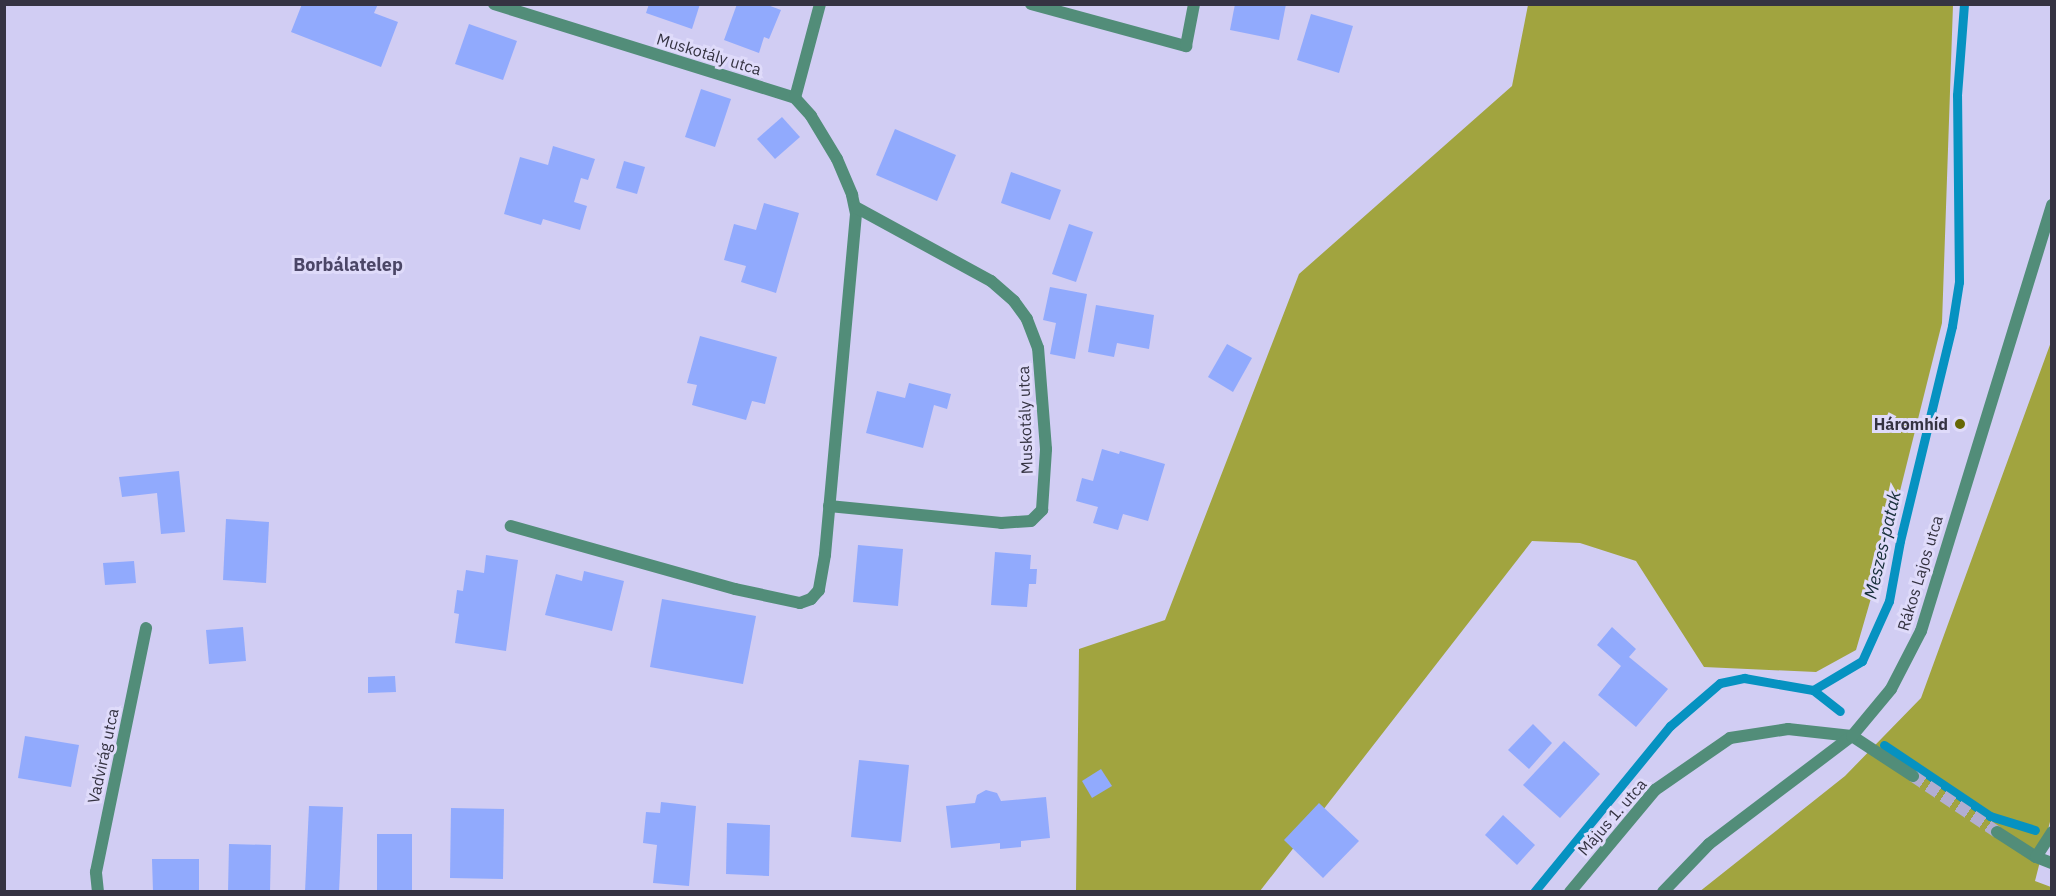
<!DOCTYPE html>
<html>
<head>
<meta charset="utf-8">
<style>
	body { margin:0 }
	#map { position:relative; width:2056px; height:896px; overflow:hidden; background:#d1cdf3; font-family:"IBM Plex Sans",sans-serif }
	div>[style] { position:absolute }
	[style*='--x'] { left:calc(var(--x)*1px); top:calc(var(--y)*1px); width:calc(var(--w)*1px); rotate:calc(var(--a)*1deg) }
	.forest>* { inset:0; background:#a1a43f }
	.stream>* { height:9px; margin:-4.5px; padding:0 4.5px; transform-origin:4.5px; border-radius:4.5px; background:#0692c1 }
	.building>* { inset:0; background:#91aafd }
	.minor-tunnel>* { height:12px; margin-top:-6px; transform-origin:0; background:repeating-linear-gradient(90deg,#b2aed0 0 12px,transparent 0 18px) }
	.path>* { height:4px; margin-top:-2px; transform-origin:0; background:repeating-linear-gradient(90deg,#8986a2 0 3px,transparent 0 6px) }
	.minor>* { height:12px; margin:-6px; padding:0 6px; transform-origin:6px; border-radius:6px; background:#528d79 }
	.tertiary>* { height:12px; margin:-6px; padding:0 6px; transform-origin:6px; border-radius:6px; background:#528d79 }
	.dots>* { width:16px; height:16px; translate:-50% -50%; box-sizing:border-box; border:3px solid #dfdbfa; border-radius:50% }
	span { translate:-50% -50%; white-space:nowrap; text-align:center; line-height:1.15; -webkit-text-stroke:6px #dfdbfa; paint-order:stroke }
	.street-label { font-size:16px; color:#353342 }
	.poi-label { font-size:16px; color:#353342; font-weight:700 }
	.right { translate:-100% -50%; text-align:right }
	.neighbourhood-label { font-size:18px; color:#4b4666; font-weight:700 }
	.water-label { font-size:18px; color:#152d38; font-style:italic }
	.frame { position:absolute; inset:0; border:6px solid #353342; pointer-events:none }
</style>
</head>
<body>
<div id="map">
	<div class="forest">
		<div style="clip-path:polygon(1528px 5px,1953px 5px,1942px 323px,1887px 543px,1856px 650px,1816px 672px,1704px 667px,1636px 561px,1580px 543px,1532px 541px,1260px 891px,1076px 892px,1079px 649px,1165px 620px,1299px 274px,1512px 86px)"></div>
		<div style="clip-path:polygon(2051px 342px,2052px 814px,2035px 881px,2051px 887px,2051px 891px,1699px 892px,1845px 776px,1921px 698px)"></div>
	</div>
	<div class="stream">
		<div style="--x:1813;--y:690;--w:34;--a:38"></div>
		<div style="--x:1884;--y:745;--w:128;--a:33.8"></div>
		<div style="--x:1990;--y:816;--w:47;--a:17.3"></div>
		<div style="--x:1534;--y:892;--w:215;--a:-50.7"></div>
		<div style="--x:1670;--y:726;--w:66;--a:-40.7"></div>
		<div style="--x:1720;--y:683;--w:25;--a:-12"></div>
		<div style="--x:1744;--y:678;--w:70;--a:9.9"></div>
		<div style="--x:1813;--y:690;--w:57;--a:-30.6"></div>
		<div style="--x:1862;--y:661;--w:66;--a:-65.8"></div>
		<div style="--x:1889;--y:601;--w:61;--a:-79.6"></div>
		<div style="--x:1900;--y:541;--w:221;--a:-76.4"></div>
		<div style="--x:1952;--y:326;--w:45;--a:-81"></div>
		<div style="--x:1959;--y:282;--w:187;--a:-90.6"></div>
		<div style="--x:1957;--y:95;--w:91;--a:-85.6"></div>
	</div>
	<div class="building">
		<div style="clip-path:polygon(302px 4px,378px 4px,374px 13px,398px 22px,381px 67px,291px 32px)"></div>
		<div style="clip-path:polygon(649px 4px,700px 4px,692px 29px,646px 13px)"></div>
		<div style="clip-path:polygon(737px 4px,765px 4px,781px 10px,769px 39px,764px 37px,759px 53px,724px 40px)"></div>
		<div style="clip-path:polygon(1235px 4px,1286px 4px,1279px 40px,1230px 30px)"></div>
		<div style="clip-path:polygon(1311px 14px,1353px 26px,1339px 73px,1297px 60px)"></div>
		<div style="clip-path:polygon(469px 24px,517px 41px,503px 80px,455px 64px)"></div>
		<div style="clip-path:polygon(701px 89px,731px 99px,715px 147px,685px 137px)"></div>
		<div style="clip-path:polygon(782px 117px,800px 137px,775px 159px,757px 139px)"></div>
		<div style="clip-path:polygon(895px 129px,956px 155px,937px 201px,876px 175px)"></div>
		<div style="clip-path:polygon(553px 146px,595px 159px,588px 180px,581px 178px,574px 202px,587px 206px,580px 230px,543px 219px,541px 225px,504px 214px,520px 157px,548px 165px)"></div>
		<div style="clip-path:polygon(624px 161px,645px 167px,637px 194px,616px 188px)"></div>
		<div style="clip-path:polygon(1011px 172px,1061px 190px,1050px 220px,1001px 203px)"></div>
		<div style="clip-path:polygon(764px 203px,799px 213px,776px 293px,741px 282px,746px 266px,724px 260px,734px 224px,756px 230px)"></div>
		<div style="clip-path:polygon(1069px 224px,1093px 232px,1076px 282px,1052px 274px)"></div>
		<div style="clip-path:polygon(1050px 287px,1087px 294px,1075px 359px,1050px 354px,1056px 323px,1043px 320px)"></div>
		<div style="clip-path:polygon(1096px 305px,1154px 315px,1149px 349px,1117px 343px,1114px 357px,1088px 352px)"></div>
		<div style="clip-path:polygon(700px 336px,777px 357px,765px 404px,752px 401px,746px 420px,692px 405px,697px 385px,687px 383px)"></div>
		<div style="clip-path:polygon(1227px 344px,1252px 358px,1233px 392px,1208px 377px)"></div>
		<div style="clip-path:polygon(909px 383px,951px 394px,947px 409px,934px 405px,923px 448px,866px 433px,877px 391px,905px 398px)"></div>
		<div style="clip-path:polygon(1102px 449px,1119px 454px,1120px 451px,1165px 464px,1148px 521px,1123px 514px,1118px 530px,1093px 523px,1098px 507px,1076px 501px,1082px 478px,1093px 481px)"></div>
		<div style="clip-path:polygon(179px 471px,185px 532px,161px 534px,157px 493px,122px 497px,119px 477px)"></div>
		<div style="clip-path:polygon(226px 519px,269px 522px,266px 583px,223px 580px)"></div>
		<div style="clip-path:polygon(858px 545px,903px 549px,898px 606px,853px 602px)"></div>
		<div style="clip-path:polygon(995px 552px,1031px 555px,1030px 569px,1037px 569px,1036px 584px,1029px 584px,1027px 607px,991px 605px)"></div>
		<div style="clip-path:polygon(486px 555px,518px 560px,506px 651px,455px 643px,459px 614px,454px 613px,457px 590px,463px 591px,466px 570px,484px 573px)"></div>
		<div style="clip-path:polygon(134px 561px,136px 583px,105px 585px,103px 563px)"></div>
		<div style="clip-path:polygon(584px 571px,624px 581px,612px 631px,545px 615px,556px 574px,582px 581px)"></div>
		<div style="clip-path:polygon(662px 599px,756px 616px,743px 684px,650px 667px)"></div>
		<div style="clip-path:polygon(243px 627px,246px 661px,209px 664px,206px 630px)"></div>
		<div style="clip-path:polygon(1612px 627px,1636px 649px,1629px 657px,1668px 689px,1636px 727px,1598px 695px,1621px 666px,1597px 645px)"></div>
		<div style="clip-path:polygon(395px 676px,396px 692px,368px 693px,368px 677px)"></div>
		<div style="clip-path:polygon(1533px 724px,1552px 743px,1529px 769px,1508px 750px)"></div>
		<div style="clip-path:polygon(25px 736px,79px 745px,71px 787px,18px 778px)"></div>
		<div style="clip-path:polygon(1564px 741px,1600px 774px,1560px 818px,1523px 785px)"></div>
		<div style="clip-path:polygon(859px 760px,909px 765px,901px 842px,851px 837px)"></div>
		<div style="clip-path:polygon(1101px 769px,1112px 786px,1092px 798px,1082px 781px)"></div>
		<div style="clip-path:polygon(986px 790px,997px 793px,1001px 801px,1046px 797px,1050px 838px,1021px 841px,1021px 847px,1000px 849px,1000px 843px,951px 848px,946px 806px,975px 803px,977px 795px)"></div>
		<div style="clip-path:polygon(661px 802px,696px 806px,689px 886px,653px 883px,657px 845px,643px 843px,646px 812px,660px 813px)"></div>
		<div style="clip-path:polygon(1319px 803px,1359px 841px,1323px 878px,1284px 840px)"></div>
		<div style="clip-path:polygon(309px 806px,343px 807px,339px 892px,305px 892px)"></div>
		<div style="clip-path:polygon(451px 808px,504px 809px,503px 879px,450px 878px)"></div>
		<div style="clip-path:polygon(1503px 815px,1535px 845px,1517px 865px,1485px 835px)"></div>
		<div style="clip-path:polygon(727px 823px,770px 825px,769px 876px,726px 874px)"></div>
		<div style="clip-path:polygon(377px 834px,412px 834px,412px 892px,377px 892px)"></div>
		<div style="clip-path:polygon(229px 844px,271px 845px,270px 892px,228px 892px)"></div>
		<div style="clip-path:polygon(152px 859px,199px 859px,199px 892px,153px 892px)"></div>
	</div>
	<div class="minor-tunnel">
		<div style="--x:1913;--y:776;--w:101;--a:33.7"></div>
	</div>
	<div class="path">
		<div style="--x:2051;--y:892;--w:1;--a:-45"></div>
	</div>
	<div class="minor">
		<div style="--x:494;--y:4;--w:315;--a:17.3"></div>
		<div style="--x:795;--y:98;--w:24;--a:48"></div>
		<div style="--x:811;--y:116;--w:50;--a:58.8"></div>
		<div style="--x:837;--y:159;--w:39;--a:67"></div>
		<div style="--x:852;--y:195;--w:19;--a:78"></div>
		<div style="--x:856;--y:214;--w:342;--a:95.2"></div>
		<div style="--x:825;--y:555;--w:36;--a:100"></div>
		<div style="--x:819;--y:590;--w:12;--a:132"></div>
		<div style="--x:811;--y:599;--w:12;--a:160"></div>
		<div style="--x:800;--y:603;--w:66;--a:-167.8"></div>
		<div style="--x:735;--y:589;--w:233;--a:-164.3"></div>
		<div style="--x:1031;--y:4;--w:161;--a:15.2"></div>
		<div style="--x:1186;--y:46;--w:43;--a:-79.2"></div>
		<div style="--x:795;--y:98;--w:97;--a:-75.1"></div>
		<div style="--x:829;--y:506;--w:173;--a:5.6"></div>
		<div style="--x:1001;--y:523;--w:30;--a:-4"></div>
		<div style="--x:1031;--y:521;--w:16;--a:-45"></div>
		<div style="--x:1042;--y:510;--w:61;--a:-86.2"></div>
		<div style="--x:1046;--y:449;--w:101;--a:-94.5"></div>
		<div style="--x:1038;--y:348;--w:31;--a:-111"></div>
		<div style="--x:1027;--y:319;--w:22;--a:-126"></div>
		<div style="--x:1014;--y:301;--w:30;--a:-139"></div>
		<div style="--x:991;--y:281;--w:155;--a:-151.4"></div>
		<div style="--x:1997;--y:832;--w:46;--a:32.7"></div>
		<div style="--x:2036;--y:857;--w:17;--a:21"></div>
		<div style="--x:2036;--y:857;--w:30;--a:-57"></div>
		<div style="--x:98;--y:892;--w:20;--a:-96"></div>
		<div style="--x:96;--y:872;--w:249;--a:-78.4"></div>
		<div style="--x:1570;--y:892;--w:133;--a:-50.2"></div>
		<div style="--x:1655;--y:790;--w:91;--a:-34.7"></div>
		<div style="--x:1730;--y:738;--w:59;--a:-8.8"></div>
		<div style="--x:1788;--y:729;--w:64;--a:6.2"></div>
		<div style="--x:1852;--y:736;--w:73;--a:33.3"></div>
	</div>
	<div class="tertiary">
		<div style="--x:1663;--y:892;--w:66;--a:-46.2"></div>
		<div style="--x:1709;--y:844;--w:179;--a:-37.1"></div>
		<div style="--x:1852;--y:736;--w:61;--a:-50.3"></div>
		<div style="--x:1891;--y:689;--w:65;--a:-62.7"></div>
		<div style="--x:1921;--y:631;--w:446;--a:-72.9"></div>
	</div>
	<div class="dots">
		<div style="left:1960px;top:424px;background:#676804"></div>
	</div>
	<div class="street-label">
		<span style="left:709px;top:54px;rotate:17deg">Muskotály utca</span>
		<span style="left:1025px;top:420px;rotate:-92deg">Muskotály utca</span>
		<span style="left:1920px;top:573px;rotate:-73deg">Rákos Lajos utca</span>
		<span style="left:103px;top:756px;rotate:-78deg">Vadvirág utca</span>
		<span style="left:1612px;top:817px;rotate:-49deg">Május 1. utca</span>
	</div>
	<div class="poi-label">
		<span class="right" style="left:1948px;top:424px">Háromhíd</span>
	</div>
	<div class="neighbourhood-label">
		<span style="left:348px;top:265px">Borbálatelep</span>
	</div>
	<div class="water-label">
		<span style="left:1883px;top:545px;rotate:-77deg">Meszes-patak</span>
	</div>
	<div class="frame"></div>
</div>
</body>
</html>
